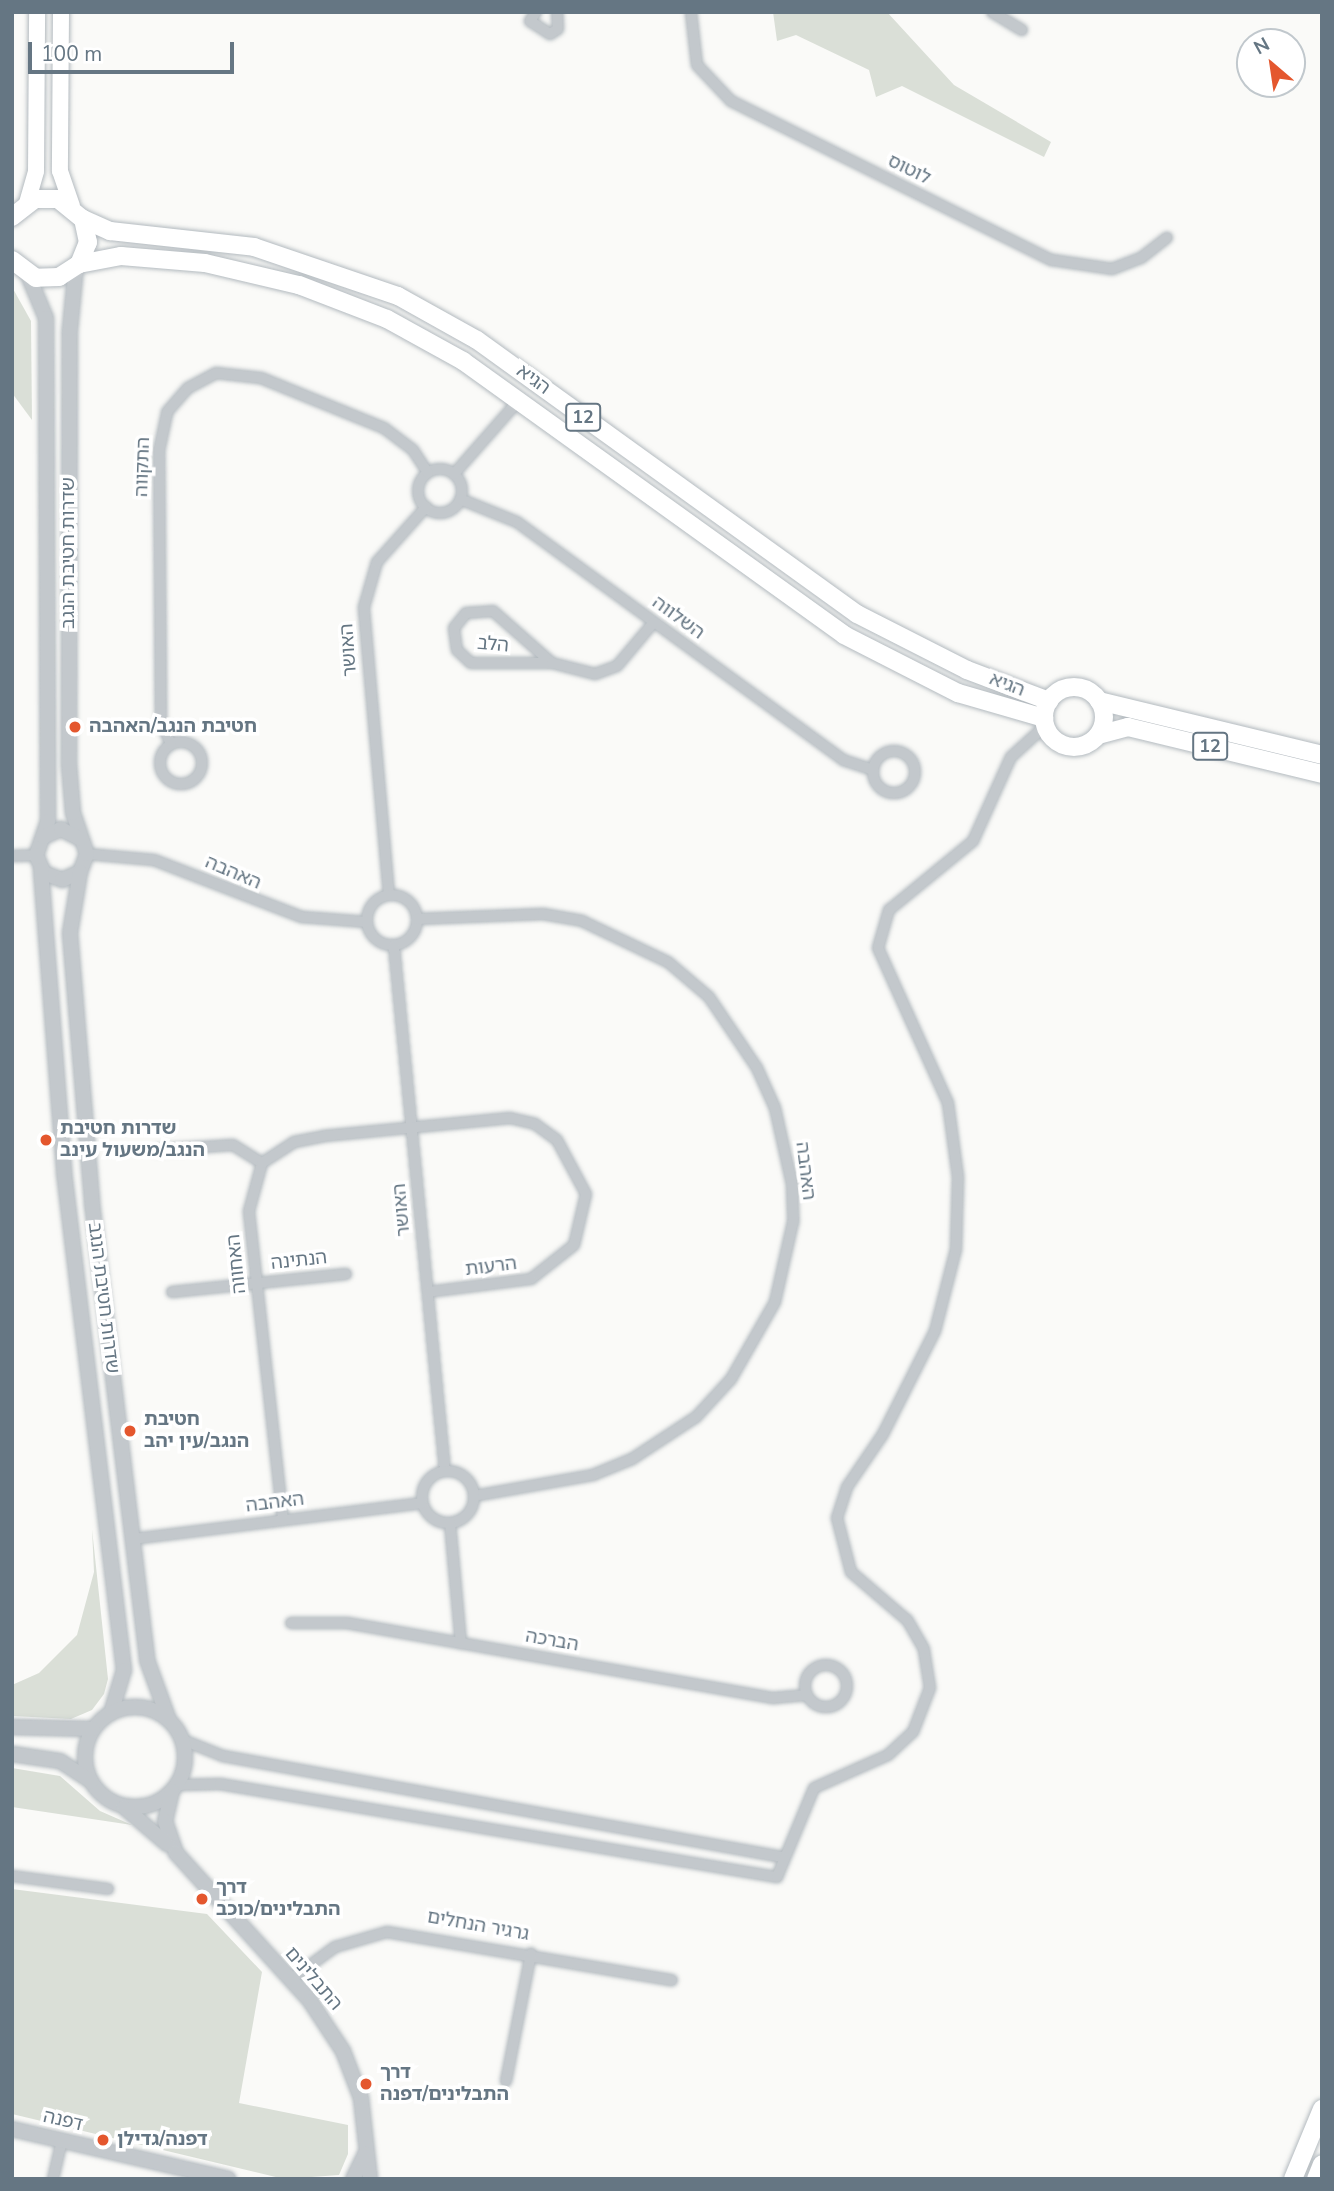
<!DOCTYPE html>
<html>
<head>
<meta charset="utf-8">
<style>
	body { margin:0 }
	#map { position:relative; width:1334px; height:2191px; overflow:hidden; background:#fafaf8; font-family:"Nunito Sans","Noto Sans Hebrew",sans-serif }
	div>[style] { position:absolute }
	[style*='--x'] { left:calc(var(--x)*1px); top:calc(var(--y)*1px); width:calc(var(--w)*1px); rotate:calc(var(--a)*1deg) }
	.green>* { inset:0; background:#dadfd7 }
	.roads { filter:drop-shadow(0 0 2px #b3babf) drop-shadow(0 0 2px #b3babf) }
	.minor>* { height:10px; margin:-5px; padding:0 5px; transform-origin:5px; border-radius:5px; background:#c3c8cc }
	.minor>.ring { margin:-5px; padding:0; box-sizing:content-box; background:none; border:10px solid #c3c8cc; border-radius:50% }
	.tertiary>* { height:14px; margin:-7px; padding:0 7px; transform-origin:7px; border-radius:7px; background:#c3c8cc }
	.tertiary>.ring { margin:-7px; padding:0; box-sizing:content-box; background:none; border:14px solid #c3c8cc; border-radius:50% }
	.secondary>* { height:16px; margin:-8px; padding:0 8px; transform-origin:8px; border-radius:8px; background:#fff }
	.trunk>* { height:18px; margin:-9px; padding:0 9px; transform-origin:9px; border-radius:9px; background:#fff }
	.trunk>.ring { margin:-9px; padding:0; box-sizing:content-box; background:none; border:18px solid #fff; border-radius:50% }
	.dots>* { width:19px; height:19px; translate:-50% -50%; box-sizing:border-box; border:4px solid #fff; border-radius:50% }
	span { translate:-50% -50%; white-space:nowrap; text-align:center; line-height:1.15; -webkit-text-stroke:7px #fff; paint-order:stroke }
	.shield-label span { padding:2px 5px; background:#fff; border:2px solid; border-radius:5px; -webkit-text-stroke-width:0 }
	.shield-label { font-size:18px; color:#657683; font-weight:700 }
	.street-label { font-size:19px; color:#657683 }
	.poi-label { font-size:19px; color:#657683; font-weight:700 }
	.left { translate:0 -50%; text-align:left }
	.frame { position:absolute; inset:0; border:14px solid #657683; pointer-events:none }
	.north { position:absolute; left:1236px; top:28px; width:70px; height:70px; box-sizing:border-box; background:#fff; border:2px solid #c1c8cd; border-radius:50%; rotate:331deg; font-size:19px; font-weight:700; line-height:28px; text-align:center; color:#657683 }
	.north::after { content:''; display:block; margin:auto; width:24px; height:32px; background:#e4572e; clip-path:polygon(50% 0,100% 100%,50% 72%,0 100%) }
	.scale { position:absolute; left:28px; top:42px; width:206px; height:32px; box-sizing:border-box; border:4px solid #657683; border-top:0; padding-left:9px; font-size:21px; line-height:24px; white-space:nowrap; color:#657683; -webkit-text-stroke:5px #fff; paint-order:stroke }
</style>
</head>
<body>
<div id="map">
	<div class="green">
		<div style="clip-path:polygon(773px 12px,887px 12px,954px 85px,1051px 142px,1044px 157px,902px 86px,876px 97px,869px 70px,796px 35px,777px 41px)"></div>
		<div style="clip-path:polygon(12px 287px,31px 321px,32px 420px,12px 393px)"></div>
		<div style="clip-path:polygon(92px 1529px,108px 1679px,104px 1694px,92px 1710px,71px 1719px,12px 1716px,12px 1685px,39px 1673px,77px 1635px,94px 1572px)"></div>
		<div style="clip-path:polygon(12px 1768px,60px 1776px,100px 1811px,132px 1825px,12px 1807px)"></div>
		<div style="clip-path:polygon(12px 1889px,207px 1914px,262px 1972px,239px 2103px,348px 2125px,348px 2154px,339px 2175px,284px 2179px,12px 2114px)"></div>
	</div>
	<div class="roads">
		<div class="minor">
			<div style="--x:536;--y:12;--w:11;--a:124"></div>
			<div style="--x:530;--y:21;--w:24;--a:33"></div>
			<div style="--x:550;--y:34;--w:9;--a:-32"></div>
			<div style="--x:558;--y:29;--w:17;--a:-93"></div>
			<div style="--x:691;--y:12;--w:53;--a:83.5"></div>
			<div style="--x:697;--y:65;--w:50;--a:46.6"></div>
			<div style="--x:731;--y:101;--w:358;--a:26.4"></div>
			<div style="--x:1052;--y:260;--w:61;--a:8.5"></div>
			<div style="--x:1112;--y:269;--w:31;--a:-21"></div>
			<div style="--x:1141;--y:258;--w:33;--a:-38"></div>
			<div style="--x:992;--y:12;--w:35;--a:31"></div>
			<div class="ring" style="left:418px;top:469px;width:34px;height:34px"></div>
			<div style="--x:454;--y:474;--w:98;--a:-48.7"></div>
			<div style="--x:460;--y:499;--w:61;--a:22"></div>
			<div style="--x:517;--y:522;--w:404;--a:36.1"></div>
			<div style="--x:843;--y:760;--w:32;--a:18"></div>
			<div style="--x:552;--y:663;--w:81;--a:180"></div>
			<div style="--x:471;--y:663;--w:19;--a:-137"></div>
			<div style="--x:457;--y:650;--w:22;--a:-98"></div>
			<div style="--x:454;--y:628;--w:19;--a:-51"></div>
			<div style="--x:466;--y:613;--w:27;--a:-4"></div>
			<div style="--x:493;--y:611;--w:79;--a:41.4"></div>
			<div style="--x:552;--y:663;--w:44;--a:14.3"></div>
			<div style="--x:595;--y:674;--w:23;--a:-20"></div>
			<div style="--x:617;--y:666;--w:57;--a:-49.9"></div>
			<div class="ring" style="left:160px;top:742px;width:32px;height:32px"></div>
			<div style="--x:171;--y:744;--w:23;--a:-115"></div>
			<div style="--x:161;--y:723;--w:272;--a:-90.4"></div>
			<div style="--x:159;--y:451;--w:40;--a:-78"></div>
			<div style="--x:167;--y:412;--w:32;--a:-49"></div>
			<div style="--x:188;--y:388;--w:32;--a:-28"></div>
			<div style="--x:216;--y:373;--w:45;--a:6.3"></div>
			<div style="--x:261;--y:378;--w:133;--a:22.1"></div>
			<div style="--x:384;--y:428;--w:36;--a:37"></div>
			<div style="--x:413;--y:450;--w:27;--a:57"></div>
			<div class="ring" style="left:873px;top:751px;width:32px;height:32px"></div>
			<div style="--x:87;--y:854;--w:67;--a:5.1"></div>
			<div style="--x:154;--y:860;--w:159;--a:21.1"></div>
			<div style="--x:302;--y:917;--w:65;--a:4.4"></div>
			<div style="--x:12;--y:856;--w:24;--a:-2"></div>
			<div style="--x:389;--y:895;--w:289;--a:-95"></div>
			<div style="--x:364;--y:607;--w:47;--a:-73.9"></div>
			<div style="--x:377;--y:562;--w:74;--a:-48.3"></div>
			<div class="ring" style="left:367px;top:895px;width:40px;height:40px"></div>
			<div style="--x:417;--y:919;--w:126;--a:-2.3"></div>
			<div style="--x:543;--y:914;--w:40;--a:10"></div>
			<div style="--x:582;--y:921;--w:95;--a:25.5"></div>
			<div style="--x:668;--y:962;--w:54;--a:40.5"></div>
			<div style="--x:709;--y:997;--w:86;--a:55.9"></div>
			<div style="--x:757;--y:1068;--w:44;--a:65.8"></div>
			<div style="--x:775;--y:1108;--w:78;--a:77.4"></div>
			<div style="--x:792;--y:1184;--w:38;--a:88"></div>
			<div style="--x:793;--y:1222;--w:82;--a:102.7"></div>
			<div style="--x:775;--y:1302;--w:89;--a:119.7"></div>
			<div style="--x:731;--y:1379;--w:52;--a:132.6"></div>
			<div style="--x:696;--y:1417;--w:77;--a:146.7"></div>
			<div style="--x:632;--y:1459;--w:42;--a:157.7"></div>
			<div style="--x:593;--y:1475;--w:121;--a:170"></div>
			<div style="--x:394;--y:946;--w:527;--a:84.45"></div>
			<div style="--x:157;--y:1150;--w:76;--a:-3.8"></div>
			<div style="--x:233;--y:1145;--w:34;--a:32"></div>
			<div style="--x:172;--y:1292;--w:175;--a:-5.9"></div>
			<div class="ring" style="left:422px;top:1471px;width:42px;height:42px"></div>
			<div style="--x:283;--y:1520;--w:311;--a:-96.3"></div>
			<div style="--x:249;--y:1211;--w:50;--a:-74.8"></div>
			<div style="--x:262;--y:1163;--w:38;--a:-33"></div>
			<div style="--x:294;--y:1142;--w:31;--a:-11"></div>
			<div style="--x:324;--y:1136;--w:187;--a:-5.5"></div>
			<div style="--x:510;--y:1118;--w:26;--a:13"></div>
			<div style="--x:535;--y:1124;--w:27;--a:36"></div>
			<div style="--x:557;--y:1140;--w:61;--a:61.8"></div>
			<div style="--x:586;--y:1194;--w:52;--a:103.2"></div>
			<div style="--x:574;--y:1245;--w:55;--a:141.7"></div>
			<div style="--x:531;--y:1279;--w:104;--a:172.8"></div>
			<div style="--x:450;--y:1523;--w:121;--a:84.8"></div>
			<div style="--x:133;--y:1539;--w:291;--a:-7.1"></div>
			<div style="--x:291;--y:1623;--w:56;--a:0"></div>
			<div style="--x:347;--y:1623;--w:433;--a:10"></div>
			<div style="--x:773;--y:1698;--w:34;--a:-5"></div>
			<div class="ring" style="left:805px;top:1665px;width:32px;height:32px"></div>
			<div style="--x:183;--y:1740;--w:43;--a:21.8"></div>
			<div style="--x:223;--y:1756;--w:568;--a:10.24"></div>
			<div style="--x:177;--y:1785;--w:43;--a:-1.3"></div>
			<div style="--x:220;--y:1784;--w:565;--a:9.48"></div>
			<div style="--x:777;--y:1877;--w:96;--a:-67.4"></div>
			<div style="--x:814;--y:1788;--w:81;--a:-24"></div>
			<div style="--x:888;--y:1755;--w:34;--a:-43"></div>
			<div style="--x:913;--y:1732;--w:47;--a:-68.9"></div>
			<div style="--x:930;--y:1688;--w:39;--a:-99"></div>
			<div style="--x:924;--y:1649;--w:34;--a:-120"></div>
			<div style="--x:907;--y:1620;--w:74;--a:-139.4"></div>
			<div style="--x:851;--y:1572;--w:56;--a:-104.5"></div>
			<div style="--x:837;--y:1518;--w:33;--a:-72"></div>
			<div style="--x:847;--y:1487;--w:64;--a:-55.8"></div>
			<div style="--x:883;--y:1434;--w:115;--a:-63.2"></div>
			<div style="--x:935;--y:1331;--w:85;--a:-75.6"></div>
			<div style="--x:956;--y:1249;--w:72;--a:-88.4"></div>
			<div style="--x:958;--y:1177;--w:75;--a:-97.7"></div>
			<div style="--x:948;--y:1103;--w:170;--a:-114.3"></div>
			<div style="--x:878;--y:948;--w:40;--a:-74"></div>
			<div style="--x:889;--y:910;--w:109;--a:-39.4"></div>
			<div style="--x:973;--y:841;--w:92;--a:-65.7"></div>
			<div style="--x:1011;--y:757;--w:46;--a:-42.4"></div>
			<div style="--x:12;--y:1876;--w:97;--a:7.7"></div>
			<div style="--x:290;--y:1980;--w:56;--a:-36.3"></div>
			<div style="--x:335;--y:1947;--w:54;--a:-16.1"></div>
			<div style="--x:387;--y:1932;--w:289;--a:9.6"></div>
			<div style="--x:506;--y:2081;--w:130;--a:-78.9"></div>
			<div style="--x:53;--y:2179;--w:39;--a:-77"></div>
		</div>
		<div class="tertiary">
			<div style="--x:28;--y:275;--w:47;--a:67.3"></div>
			<div style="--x:46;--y:318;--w:503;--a:89.77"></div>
			<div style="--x:48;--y:821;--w:36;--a:109"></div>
			<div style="--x:36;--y:855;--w:20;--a:66"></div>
			<div style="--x:44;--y:873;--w:19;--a:21"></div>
			<div style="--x:62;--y:880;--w:20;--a:-24"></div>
			<div style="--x:80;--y:872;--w:19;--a:-69"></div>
			<div style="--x:87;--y:854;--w:43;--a:-108.9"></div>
			<div style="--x:73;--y:813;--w:49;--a:-94.7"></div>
			<div style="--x:69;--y:764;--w:435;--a:-89.9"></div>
			<div style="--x:70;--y:329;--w:62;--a:-84.5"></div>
			<div style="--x:43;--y:837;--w:20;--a:-24"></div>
			<div style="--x:61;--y:829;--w:22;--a:27"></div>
			<div style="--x:41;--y:870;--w:303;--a:85.6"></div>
			<div style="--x:64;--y:1172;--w:502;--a:83.13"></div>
			<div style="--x:124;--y:1670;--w:45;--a:106.8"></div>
			<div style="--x:80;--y:872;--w:62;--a:99.3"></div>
			<div style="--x:70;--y:933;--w:271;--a:85.3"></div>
			<div style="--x:92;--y:1203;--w:460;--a:83.1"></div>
			<div style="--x:147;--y:1660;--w:64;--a:69.9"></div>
			<div class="ring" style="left:85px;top:1707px;width:86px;height:86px"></div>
			<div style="--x:12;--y:1727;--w:81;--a:1.4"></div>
			<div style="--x:12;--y:1754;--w:49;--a:8.3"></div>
			<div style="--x:60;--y:1761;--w:37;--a:33"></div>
			<div style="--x:172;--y:1791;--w:31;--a:103"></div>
			<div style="--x:165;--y:1821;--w:34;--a:71"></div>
			<div style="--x:176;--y:1853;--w:200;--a:47.8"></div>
			<div style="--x:310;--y:2001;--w:60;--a:56.6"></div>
			<div style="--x:343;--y:2051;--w:50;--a:69"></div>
			<div style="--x:361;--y:2098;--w:81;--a:83.7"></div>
			<div style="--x:124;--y:1807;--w:57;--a:40.7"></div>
			<div style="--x:12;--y:2129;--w:222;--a:13"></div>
			<div style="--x:353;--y:2179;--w:28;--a:-64"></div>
		</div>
		<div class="secondary">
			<div style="--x:61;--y:12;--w:159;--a:90.4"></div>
			<div style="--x:60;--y:171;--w:37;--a:71"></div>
			<div style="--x:27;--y:203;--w:33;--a:-74"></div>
			<div style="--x:36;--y:171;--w:159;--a:-89.6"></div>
		</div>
		<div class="trunk">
			<div style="--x:12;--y:217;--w:29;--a:-38"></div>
			<div style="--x:35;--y:199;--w:23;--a:0"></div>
			<div style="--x:58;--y:199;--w:32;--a:39"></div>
			<div style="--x:83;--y:219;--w:24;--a:78"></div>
			<div style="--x:88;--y:242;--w:24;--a:112"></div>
			<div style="--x:79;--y:264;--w:24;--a:147"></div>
			<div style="--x:59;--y:277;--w:23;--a:178"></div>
			<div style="--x:36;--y:278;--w:30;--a:-143"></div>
			<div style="--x:83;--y:219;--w:30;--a:24"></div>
			<div style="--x:110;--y:231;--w:145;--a:6.3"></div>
			<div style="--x:254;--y:247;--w:152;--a:18.8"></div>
			<div style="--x:398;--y:296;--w:90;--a:29.1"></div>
			<div style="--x:477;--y:340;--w:468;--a:35.8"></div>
			<div style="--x:857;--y:614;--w:123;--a:27"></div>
			<div style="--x:967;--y:670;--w:88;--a:20.7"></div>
			<div style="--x:79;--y:264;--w:43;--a:-10.8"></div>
			<div style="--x:121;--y:256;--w:84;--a:4.8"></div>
			<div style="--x:205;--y:263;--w:97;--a:13.2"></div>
			<div style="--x:299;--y:285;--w:94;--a:21.1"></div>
			<div style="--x:387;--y:319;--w:87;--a:28.9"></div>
			<div style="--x:463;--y:361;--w:469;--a:35.7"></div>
			<div style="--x:844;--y:635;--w:128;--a:27"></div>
			<div style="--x:958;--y:693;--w:90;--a:16.2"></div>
			<div class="ring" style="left:1044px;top:687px;width:42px;height:42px"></div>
			<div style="--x:1099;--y:701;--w:229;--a:13.6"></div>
			<div style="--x:1098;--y:735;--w:31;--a:-15"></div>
			<div style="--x:1128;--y:727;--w:200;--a:13.6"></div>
			<div style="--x:1293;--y:2179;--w:76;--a:-67.5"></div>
			<div style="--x:1316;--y:2179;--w:16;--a:-68"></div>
		</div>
	</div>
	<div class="dots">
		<div style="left:75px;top:727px;background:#e4572e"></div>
		<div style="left:46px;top:1140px;background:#e4572e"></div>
		<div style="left:130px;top:1431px;background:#e4572e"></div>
		<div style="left:202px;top:1899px;background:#e4572e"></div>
		<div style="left:366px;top:2084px;background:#e4572e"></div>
		<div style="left:103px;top:2140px;background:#e4572e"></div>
	</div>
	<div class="shield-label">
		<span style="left:583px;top:417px">12</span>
		<span style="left:1210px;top:746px">12</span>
	</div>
	<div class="street-label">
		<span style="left:909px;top:170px;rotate:26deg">לוטוס</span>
		<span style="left:533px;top:380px;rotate:36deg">הגיא</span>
		<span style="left:143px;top:467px;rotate:-88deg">התקווה</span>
		<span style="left:69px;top:553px;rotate:-90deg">שדרות חטיבת הנגב</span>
		<span style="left:678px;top:618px;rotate:36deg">השלווה</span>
		<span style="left:493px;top:645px;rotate:5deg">הלב</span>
		<span style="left:349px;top:650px;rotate:-94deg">האושר</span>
		<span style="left:1007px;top:685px;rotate:21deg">הגיא</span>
		<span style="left:233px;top:873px;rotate:23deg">האהבה</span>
		<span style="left:805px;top:1171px;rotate:83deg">האהבה</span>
		<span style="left:402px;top:1210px;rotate:-95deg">האושר</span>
		<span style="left:299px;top:1261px;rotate:-6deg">הנתינה</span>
		<span style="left:237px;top:1264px;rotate:-96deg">האחווה</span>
		<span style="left:491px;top:1267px;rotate:-7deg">הרעות</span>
		<span style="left:103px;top:1298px;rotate:83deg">שדרות חטיבת הנגב</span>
		<span style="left:275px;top:1503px;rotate:-7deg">האהבה</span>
		<span style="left:552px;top:1641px;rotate:10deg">הברכה</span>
		<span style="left:478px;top:1926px;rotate:10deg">גרגיר הנחלים</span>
		<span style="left:313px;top:1979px;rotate:49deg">התבלינים</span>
		<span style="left:63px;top:2121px;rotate:13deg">דפנה</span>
	</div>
	<div class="poi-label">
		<span class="left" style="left:89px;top:727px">חטיבת הנגב/האהבה</span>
		<span class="left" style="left:60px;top:1140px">שדרות חטיבת<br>הנגב/משעול עינב</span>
		<span class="left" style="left:144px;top:1431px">חטיבת<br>הנגב/עין יהב</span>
		<span class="left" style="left:216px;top:1899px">דרך<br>התבלינים/כוכב</span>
		<span class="left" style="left:380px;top:2084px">דרך<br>התבלינים/דפנה</span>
		<span class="left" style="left:117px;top:2140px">דפנה/גדילן</span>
	</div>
	<div class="frame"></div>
	<div class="north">N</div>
	<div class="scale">100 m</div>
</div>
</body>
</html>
